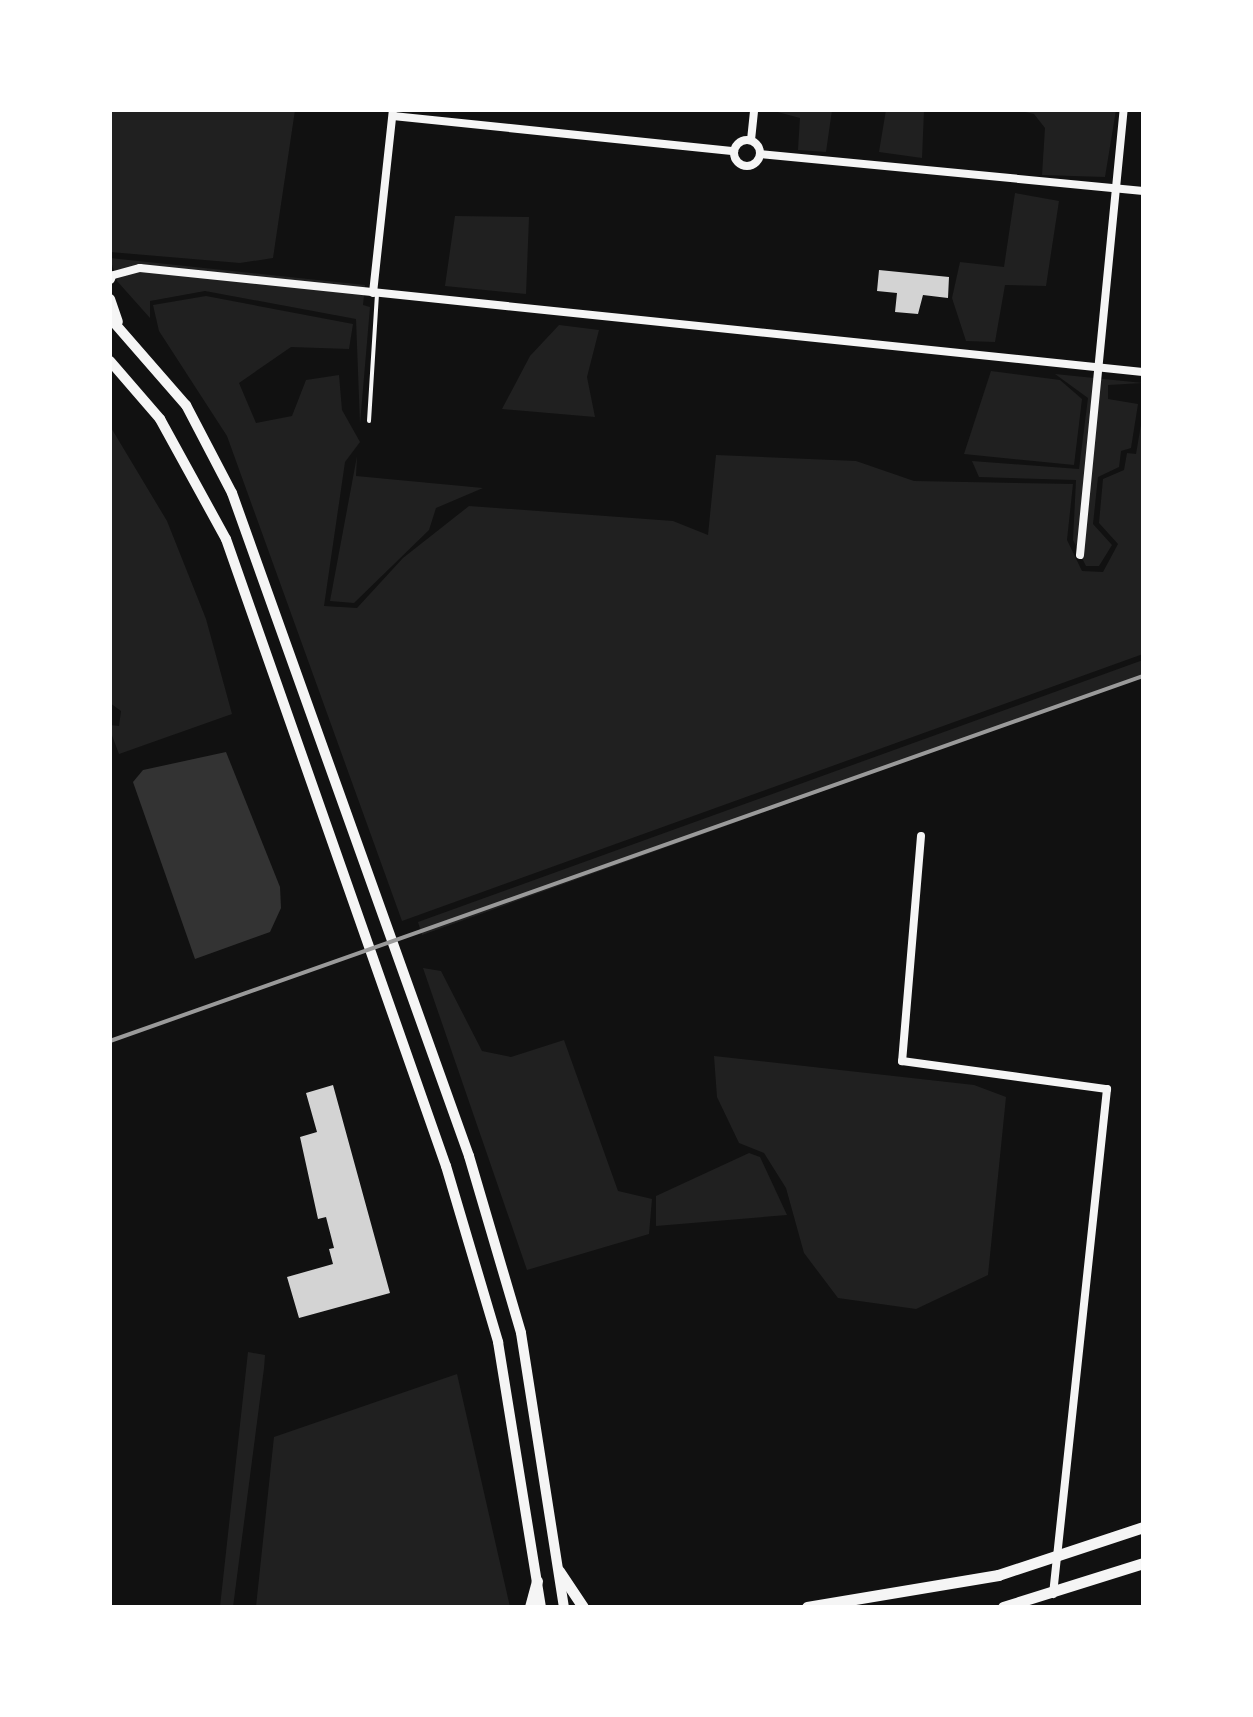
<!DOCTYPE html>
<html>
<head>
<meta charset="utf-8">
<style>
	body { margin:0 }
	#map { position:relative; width:1253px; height:1717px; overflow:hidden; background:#111; font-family:Commissioner,sans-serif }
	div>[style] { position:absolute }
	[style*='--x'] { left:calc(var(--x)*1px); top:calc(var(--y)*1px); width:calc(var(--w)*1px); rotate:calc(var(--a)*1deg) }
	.green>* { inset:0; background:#202020 }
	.water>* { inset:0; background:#333 }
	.building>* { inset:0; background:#d3d3d3 }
	.service>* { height:4px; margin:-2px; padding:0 2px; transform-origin:2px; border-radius:2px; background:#f5f5f5 }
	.minor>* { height:8px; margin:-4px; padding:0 4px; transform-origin:4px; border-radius:4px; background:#f5f5f5 }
	.minor>.ring { margin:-4px; padding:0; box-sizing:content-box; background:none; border:8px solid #f5f5f5; border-radius:50% }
	.secondary>* { height:10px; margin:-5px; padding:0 5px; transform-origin:5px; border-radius:5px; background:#f5f5f5 }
	.primary>* { height:11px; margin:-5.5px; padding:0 5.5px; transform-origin:5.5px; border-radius:5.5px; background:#f5f5f5 }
	.rail>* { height:4px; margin:-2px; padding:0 2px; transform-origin:2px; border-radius:2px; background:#9a9a9a }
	span { translate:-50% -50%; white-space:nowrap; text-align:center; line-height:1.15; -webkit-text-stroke:10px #fff; paint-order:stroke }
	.frame { position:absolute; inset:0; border:112px solid #fff; pointer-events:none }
</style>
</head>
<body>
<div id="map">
	<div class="green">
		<div style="clip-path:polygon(110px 110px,376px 110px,295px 110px,273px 258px,240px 263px,110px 252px)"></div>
		<div style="clip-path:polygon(770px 110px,832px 110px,826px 152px,798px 150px,800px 118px)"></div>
		<div style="clip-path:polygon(886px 110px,924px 110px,922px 158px,879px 152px)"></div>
		<div style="clip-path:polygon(1016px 110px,1116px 110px,1105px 177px,1042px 175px,1045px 128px,1034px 114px)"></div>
		<div style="clip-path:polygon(1015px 193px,1059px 201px,1046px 286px,1005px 285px,995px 342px,966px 341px,952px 298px,960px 262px,1004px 267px)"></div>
		<div style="clip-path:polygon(455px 216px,529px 217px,526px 294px,445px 286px)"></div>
		<div style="clip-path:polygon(110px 258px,365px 285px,363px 305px,370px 307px,360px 424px,356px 319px,205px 291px,150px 301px,150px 318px,117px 281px)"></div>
		<div style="clip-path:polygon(206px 296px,353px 324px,349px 349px,291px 347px,239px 383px,256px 423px,292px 416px,306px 380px,339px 375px,342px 410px,360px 442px,345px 462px,324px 606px,357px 608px,403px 558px,469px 506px,673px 521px,708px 535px,716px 455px,856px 461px,914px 481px,1073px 484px,1067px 540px,1082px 571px,1103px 572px,1118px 544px,1099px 523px,1103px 479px,1124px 470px,1127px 453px,1136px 454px,1143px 413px,1143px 654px,402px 921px,227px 436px,159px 331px,153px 305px)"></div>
		<div style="clip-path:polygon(559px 325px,599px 330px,587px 377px,595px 417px,502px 409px,530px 356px)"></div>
		<div style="clip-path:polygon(991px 371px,1060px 380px,1082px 399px,1074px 465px,964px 454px)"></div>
		<div style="clip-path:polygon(1055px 374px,1143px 383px,1108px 385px,1108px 399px,1138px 404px,1131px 448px,1121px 451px,1119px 467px,1098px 477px,1093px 524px,1112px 545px,1099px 566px,1086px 566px,1073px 540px,1076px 480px,979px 477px,972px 461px,1079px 469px,1088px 398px)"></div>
		<div style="clip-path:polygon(110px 426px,167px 521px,206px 619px,232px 714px,119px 754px,110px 730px,110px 725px,119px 726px,121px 711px,110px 703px)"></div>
		<div style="clip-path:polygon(357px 456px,356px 476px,483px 488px,436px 508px,429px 530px,354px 603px,330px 601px)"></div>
		<div style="clip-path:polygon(1143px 660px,1143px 676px,422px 935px,418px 922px)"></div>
		<div style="clip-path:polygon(423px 968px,441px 971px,482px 1051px,511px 1057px,564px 1040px,618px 1191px,652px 1199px,649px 1234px,527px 1270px)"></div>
		<div style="clip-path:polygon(714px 1056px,974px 1085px,1006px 1097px,988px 1275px,916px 1309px,838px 1298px,804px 1253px,786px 1188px,764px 1153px,739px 1143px,717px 1097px)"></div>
		<div style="clip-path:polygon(749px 1153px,760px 1157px,787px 1215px,656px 1226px,656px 1196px)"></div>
		<div style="clip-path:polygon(248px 1352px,265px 1355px,264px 1368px,233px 1607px,220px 1607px)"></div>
		<div style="clip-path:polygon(457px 1374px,510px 1607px,256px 1607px,274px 1437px)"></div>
	</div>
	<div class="water">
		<div style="clip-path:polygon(226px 752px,280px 887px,281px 908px,270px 932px,195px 959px,133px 782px,143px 770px)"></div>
	</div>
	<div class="building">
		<div style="clip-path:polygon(879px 270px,949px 277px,948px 298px,923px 295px,918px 314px,895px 312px,897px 293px,877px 291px)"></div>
		<div style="clip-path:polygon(333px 1085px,390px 1293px,299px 1318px,287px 1277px,333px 1264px,329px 1249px,334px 1248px,326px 1217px,318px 1219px,300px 1137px,317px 1132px,306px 1093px)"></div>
	</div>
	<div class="service">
		<div style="--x:369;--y:421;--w:128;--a:-86.4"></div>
	</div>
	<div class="minor">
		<div style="--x:393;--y:116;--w:343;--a:5.9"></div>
		<div class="ring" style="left:734px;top:140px;width:18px;height:18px"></div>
		<div style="--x:751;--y:140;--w:30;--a:-84"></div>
		<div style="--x:760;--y:154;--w:385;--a:5.5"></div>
		<div style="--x:110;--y:276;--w:31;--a:-15"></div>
		<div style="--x:140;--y:268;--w:1008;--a:5.92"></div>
		<div style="--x:373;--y:293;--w:184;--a:-83.8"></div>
		<div style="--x:1080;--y:555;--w:447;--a:-84.4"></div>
		<div style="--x:921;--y:836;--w:226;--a:94.8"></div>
		<div style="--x:902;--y:1061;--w:207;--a:7.8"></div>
		<div style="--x:1107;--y:1089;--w:508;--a:96.1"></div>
	</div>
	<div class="secondary">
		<div style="--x:110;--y:279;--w:3;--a:-72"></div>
		<div style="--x:110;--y:299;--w:24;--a:71"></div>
		<div style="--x:110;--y:318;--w:116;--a:48.9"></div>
		<div style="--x:186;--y:405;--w:99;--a:62.4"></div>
		<div style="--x:232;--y:493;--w:704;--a:70.33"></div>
		<div style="--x:469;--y:1156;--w:184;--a:73.6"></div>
		<div style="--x:521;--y:1333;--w:277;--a:81.1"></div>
		<div style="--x:110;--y:361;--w:77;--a:49.2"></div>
		<div style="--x:160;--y:419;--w:137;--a:61.2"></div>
		<div style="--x:226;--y:539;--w:664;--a:70.67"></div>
		<div style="--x:446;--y:1166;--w:184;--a:73.5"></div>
		<div style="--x:498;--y:1342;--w:268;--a:80.8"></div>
	</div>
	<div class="primary">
		<div style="--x:559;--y:1571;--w:43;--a:56.3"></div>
		<div style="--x:530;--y:1607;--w:27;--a:-75"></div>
		<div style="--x:807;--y:1607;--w:194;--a:-9.5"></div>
		<div style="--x:998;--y:1575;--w:153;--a:-18.3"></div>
		<div style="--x:1003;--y:1607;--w:147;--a:-17.4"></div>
	</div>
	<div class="rail">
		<div style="--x:110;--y:1041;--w:1096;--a:-19.46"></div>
	</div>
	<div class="frame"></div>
</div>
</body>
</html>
